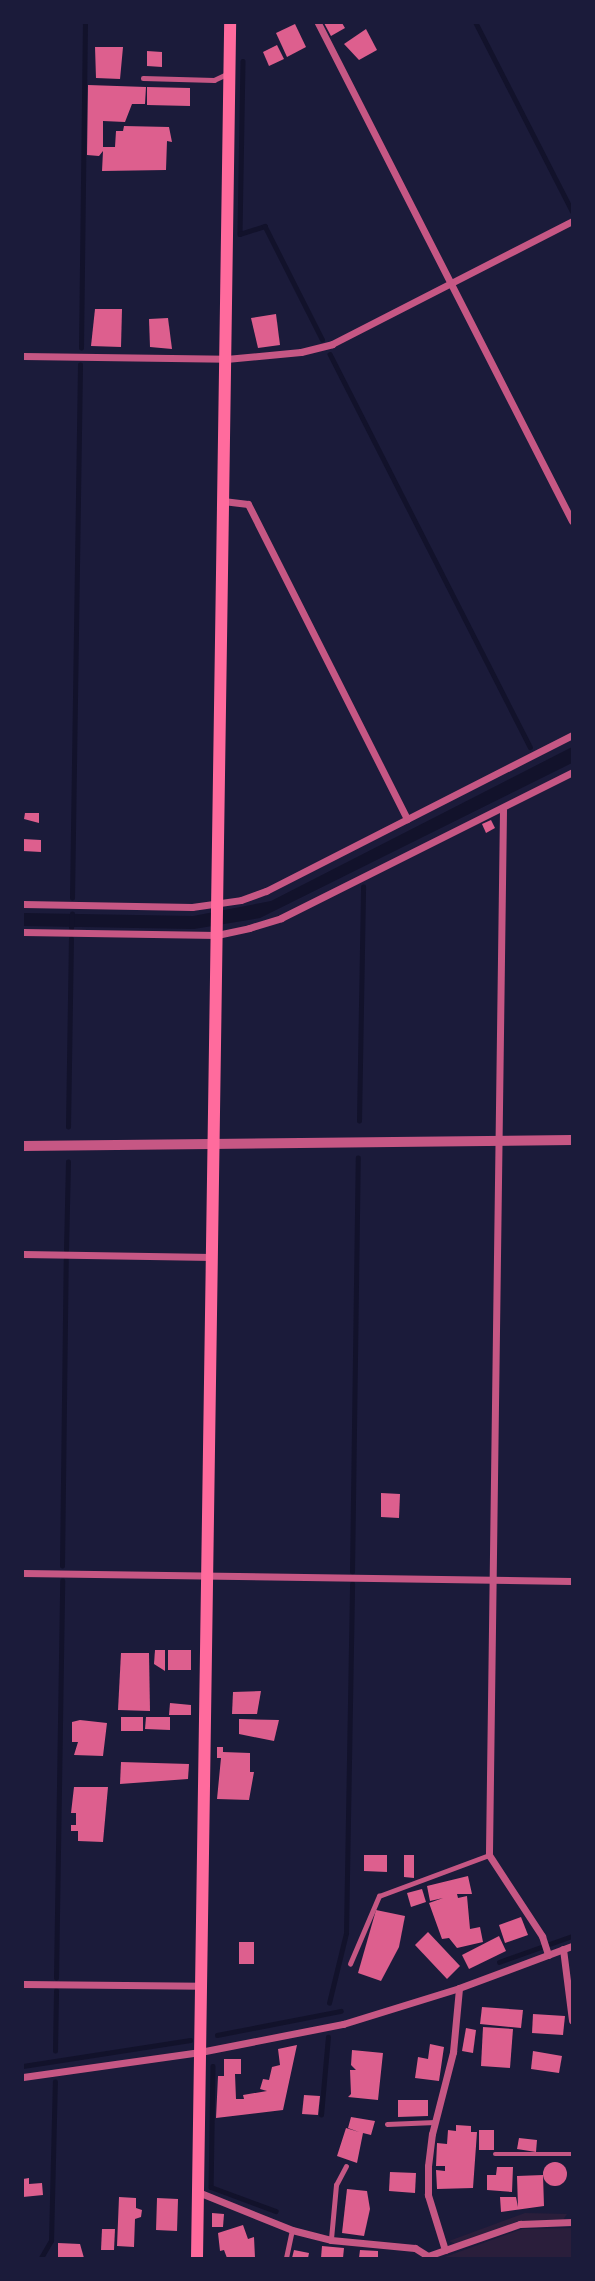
<!DOCTYPE html>
<html>
<head>
<meta charset="utf-8">
<style>
	body { margin:0 }
	#map { position:relative; width:595px; height:2281px; overflow:hidden; background:#1b1b3a; font-family:"Nunito Sans",sans-serif }
	div>[style] { position:absolute }
	[style*='--x'] { left:calc(var(--x)*1px); top:calc(var(--y)*1px); width:calc(var(--w)*1px); rotate:calc(var(--a)*1deg) }
	.green>* { inset:0; background:#2a1e3b }
	.water>* { inset:0; background:#12122b }
	.stream>* { height:4.5px; margin:-2.25px; padding:0 2.25px; transform-origin:2.25px; border-radius:2.25px; background:#12122b }
	.building>* { inset:0; background:#dd5f8e }
	.round { border-radius:50% }
	.service>* { height:4.5px; margin:-2.25px; padding:0 2.25px; transform-origin:2.25px; border-radius:2.25px; background:#c65784 }
	.minor>* { height:7px; margin:-3.5px; padding:0 3.5px; transform-origin:3.5px; border-radius:3.5px; background:#c65784 }
	.tertiary>* { height:10px; margin:-5px; padding:0 5px; transform-origin:5px; border-radius:5px; background:#c65784 }
	.secondary>* { height:12px; margin:-6px; padding:0 6px; transform-origin:6px; border-radius:6px; background:#ff6b9d }
	span { translate:-50% -50%; white-space:nowrap; text-align:center; line-height:1.15; -webkit-text-stroke:6px #1b1b3a; paint-order:stroke }
	.frame { position:absolute; inset:0; border:24px solid #1b1b3a; pointer-events:none }
</style>
</head>
<body>
<div id="map">
	<div class="green">
		<div style="clip-path:polygon(525px 2213px,567px 2214px,563px 2220px,518px 2221px,455px 2244px,449px 2241px)"></div>
		<div style="clip-path:polygon(572px 2228px,572px 2258px,442px 2258px,522px 2229px)"></div>
	</div>
	<div class="water">
		<div style="clip-path:polygon(572px 747px,572px 763px,260px 918px,194px 929px,23px 926px,23px 913px,193px 916px,271px 901px)"></div>
	</div>
	<div class="stream">
		<div style="--x:476;--y:23;--w:211;--a:62.9"></div>
		<div style="--x:243;--y:61;--w:173;--a:91"></div>
		<div style="--x:240;--y:234;--w:26;--a:-18"></div>
		<div style="--x:265;--y:226;--w:127;--a:63.2"></div>
		<div style="--x:81;--y:348;--w:325;--a:-89.3"></div>
		<div style="--x:330;--y:354;--w:441;--a:63"></div>
		<div style="--x:72;--y:898;--w:533;--a:-89.14"></div>
		<div style="--x:71;--y:928;--w:14;--a:-86"></div>
		<div style="--x:359;--y:1121;--w:234;--a:-89"></div>
		<div style="--x:68;--y:1127;--w:188;--a:-89.1"></div>
		<div style="--x:66;--y:1250;--w:88;--a:-88.7"></div>
		<div style="--x:62;--y:1566;--w:306;--a:-89.3"></div>
		<div style="--x:352;--y:1572;--w:414;--a:-89.2"></div>
		<div style="--x:499;--y:1962;--w:77;--a:-19.6"></div>
		<div style="--x:56;--y:1978;--w:397;--a:-89.1"></div>
		<div style="--x:329;--y:2003;--w:72;--a:-76.3"></div>
		<div style="--x:346;--y:1933;--w:349;--a:-89"></div>
		<div style="--x:217;--y:2035;--w:126;--a:-11"></div>
		<div style="--x:55;--y:2051;--w:60;--a:-89"></div>
		<div style="--x:23;--y:2066;--w:169;--a:-8.8"></div>
		<div style="--x:213;--y:2066;--w:121;--a:90.9"></div>
		<div style="--x:211;--y:2187;--w:69;--a:20.3"></div>
		<div style="--x:321;--y:2115;--w:78;--a:-84.9"></div>
		<div style="--x:41;--y:2258;--w:20;--a:-60"></div>
		<div style="--x:51;--y:2241;--w:159;--a:-88.6"></div>
	</div>
	<div class="building">
		<div style="clip-path:polygon(324px 23px,342px 23px,345px 28px,331px 36px)"></div>
		<div style="clip-path:polygon(295px 24px,306px 47px,287px 57px,276px 33px)"></div>
		<div style="clip-path:polygon(366px 29px,377px 50px,359px 60px,344px 44px)"></div>
		<div style="clip-path:polygon(277px 45px,284px 59px,269px 66px,263px 52px)"></div>
		<div style="clip-path:polygon(95px 47px,123px 47px,120px 79px,96px 78px)"></div>
		<div style="clip-path:polygon(147px 51px,162px 52px,162px 67px,147px 66px)"></div>
		<div style="clip-path:polygon(88px 85px,146px 87px,145px 104px,132px 104px,125px 122px,103px 121px,103px 147px,115px 147px,116px 131px,123px 131px,124px 126px,169px 127px,172px 142px,167px 141px,166px 170px,102px 171px,103px 151px,99px 156px,87px 155px)"></div>
		<div style="clip-path:polygon(147px 87px,190px 88px,190px 106px,147px 105px)"></div>
		<div style="clip-path:polygon(95px 309px,122px 309px,121px 347px,91px 346px)"></div>
		<div style="clip-path:polygon(276px 314px,280px 345px,258px 348px,251px 318px)"></div>
		<div style="clip-path:polygon(168px 318px,172px 349px,150px 347px,149px 319px)"></div>
		<div style="clip-path:polygon(25px 813px,39px 813px,39px 823px,24px 819px)"></div>
		<div style="clip-path:polygon(491px 820px,495px 828px,486px 833px,482px 824px)"></div>
		<div style="clip-path:polygon(23px 839px,41px 840px,41px 852px,23px 851px)"></div>
		<div style="clip-path:polygon(381px 1493px,400px 1494px,399px 1518px,381px 1517px)"></div>
		<div style="clip-path:polygon(155px 1650px,165px 1650px,165px 1671px,154px 1664px)"></div>
		<div style="clip-path:polygon(168px 1650px,191px 1650px,191px 1670px,168px 1670px)"></div>
		<div style="clip-path:polygon(121px 1653px,149px 1653px,150px 1711px,118px 1710px)"></div>
		<div style="clip-path:polygon(261px 1691px,257px 1714px,232px 1714px,233px 1692px)"></div>
		<div style="clip-path:polygon(170px 1703px,191px 1705px,191px 1715px,169px 1715px)"></div>
		<div style="clip-path:polygon(121px 1717px,143px 1717px,143px 1731px,121px 1731px)"></div>
		<div style="clip-path:polygon(146px 1717px,170px 1717px,170px 1730px,145px 1729px)"></div>
		<div style="clip-path:polygon(239px 1719px,279px 1720px,274px 1741px,239px 1734px)"></div>
		<div style="clip-path:polygon(80px 1720px,107px 1723px,103px 1756px,74px 1755px,78px 1742px,72px 1742px,72px 1722px)"></div>
		<div style="clip-path:polygon(217px 1747px,223px 1747px,223px 1752px,250px 1753px,250px 1772px,254px 1772px,249px 1800px,217px 1799px,221px 1758px,217px 1758px)"></div>
		<div style="clip-path:polygon(121px 1762px,189px 1764px,188px 1779px,120px 1784px)"></div>
		<div style="clip-path:polygon(74px 1787px,108px 1787px,103px 1842px,78px 1841px,78px 1831px,71px 1831px,71px 1825px,76px 1825px,76px 1813px,71px 1813px)"></div>
		<div style="clip-path:polygon(364px 1855px,387px 1855px,387px 1872px,364px 1871px)"></div>
		<div style="clip-path:polygon(404px 1855px,414px 1855px,414px 1878px,404px 1877px)"></div>
		<div style="clip-path:polygon(468px 1876px,472px 1894px,457px 1894px,458px 1898px,467px 1896px,470px 1929px,480px 1927px,483px 1942px,457px 1948px,449px 1938px,442px 1939px,429px 1903px,443px 1898px,430px 1901px,427px 1886px)"></div>
		<div style="clip-path:polygon(422px 1889px,426px 1902px,411px 1907px,407px 1893px)"></div>
		<div style="clip-path:polygon(376px 1910px,405px 1916px,399px 1947px,381px 1981px,358px 1973px)"></div>
		<div style="clip-path:polygon(521px 1917px,528px 1935px,505px 1943px,499px 1925px)"></div>
		<div style="clip-path:polygon(428px 1932px,460px 1966px,447px 1979px,415px 1945px)"></div>
		<div style="clip-path:polygon(499px 1936px,506px 1951px,469px 1969px,462px 1955px)"></div>
		<div style="clip-path:polygon(239px 1942px,254px 1942px,254px 1964px,239px 1964px)"></div>
		<div style="clip-path:polygon(482px 2007px,523px 2010px,521px 2028px,480px 2024px)"></div>
		<div style="clip-path:polygon(533px 2014px,565px 2016px,563px 2035px,532px 2033px)"></div>
		<div style="clip-path:polygon(483px 2027px,513px 2029px,510px 2068px,481px 2066px)"></div>
		<div style="clip-path:polygon(466px 2028px,476px 2030px,473px 2053px,462px 2051px)"></div>
		<div style="clip-path:polygon(430px 2044px,444px 2047px,439px 2081px,415px 2078px,418px 2057px,428px 2059px)"></div>
		<div style="clip-path:polygon(297px 2045px,283px 2110px,216px 2118px,218px 2076px,224px 2076px,224px 2059px,241px 2059px,241px 2074px,235px 2074px,236px 2099px,244px 2099px,243px 2095px,267px 2091px,260px 2089px,263px 2079px,269px 2080px,272px 2067px,280px 2065px,278px 2049px)"></div>
		<div style="clip-path:polygon(352px 2050px,383px 2053px,378px 2100px,348px 2097px,351px 2094px,350px 2070px,356px 2070px,351px 2065px)"></div>
		<div style="clip-path:polygon(533px 2051px,562px 2056px,559px 2073px,531px 2069px)"></div>
		<div style="clip-path:polygon(304px 2095px,320px 2096px,318px 2115px,302px 2114px)"></div>
		<div style="clip-path:polygon(398px 2100px,428px 2100px,428px 2116px,398px 2117px)"></div>
		<div style="clip-path:polygon(351px 2117px,375px 2121px,371px 2135px,363px 2133px,357px 2163px,337px 2156px,346px 2128px,359px 2132px,348px 2128px)"></div>
		<div style="clip-path:polygon(456px 2125px,471px 2126px,471px 2132px,477px 2132px,473px 2188px,437px 2189px,436px 2170px,445px 2171px,445px 2166px,436px 2166px,437px 2143px,447px 2144px,448px 2130px,456px 2131px)"></div>
		<div style="clip-path:polygon(479px 2130px,494px 2130px,494px 2150px,479px 2150px)"></div>
		<div style="clip-path:polygon(519px 2138px,537px 2140px,536px 2152px,517px 2149px)"></div>
		<div class="round" style="left:543px;top:2162px;width:24px;height:24px"></div>
		<div style="clip-path:polygon(497px 2167px,513px 2167px,512px 2192px,487px 2190px,487px 2175px,496px 2175px)"></div>
		<div style="clip-path:polygon(390px 2172px,416px 2173px,415px 2193px,389px 2191px)"></div>
		<div style="clip-path:polygon(543px 2175px,544px 2206px,501px 2212px,500px 2197px,516px 2197px,518px 2207px,517px 2176px)"></div>
		<div style="clip-path:polygon(29px 2178px,29px 2184px,42px 2183px,43px 2195px,23px 2197px,23px 2179px)"></div>
		<div style="clip-path:polygon(347px 2189px,367px 2191px,370px 2209px,364px 2236px,342px 2233px)"></div>
		<div style="clip-path:polygon(119px 2197px,136px 2198px,136px 2208px,142px 2210px,141px 2217px,135px 2219px,134px 2247px,117px 2246px)"></div>
		<div style="clip-path:polygon(157px 2198px,178px 2199px,177px 2231px,156px 2230px)"></div>
		<div style="clip-path:polygon(212px 2213px,224px 2214px,223px 2227px,212px 2227px)"></div>
		<div style="clip-path:polygon(243px 2225px,248px 2239px,254px 2237px,255px 2258px,227px 2258px,224px 2250px,220px 2251px,218px 2233px)"></div>
		<div style="clip-path:polygon(102px 2229px,115px 2229px,114px 2250px,101px 2250px)"></div>
		<div style="clip-path:polygon(58px 2243px,80px 2244px,84px 2258px,58px 2258px)"></div>
		<div style="clip-path:polygon(322px 2246px,344px 2248px,343px 2258px,321px 2258px)"></div>
		<div style="clip-path:polygon(294px 2250px,309px 2253px,308px 2258px,292px 2258px)"></div>
		<div style="clip-path:polygon(360px 2250px,378px 2251px,378px 2258px,359px 2258px)"></div>
	</div>
	<div class="service">
		<div style="--x:143;--y:78;--w:71;--a:1.6"></div>
		<div style="--x:214;--y:80;--w:17;--a:-25"></div>
		<div style="--x:350;--y:1964;--w:74;--a:-66.9"></div>
		<div style="--x:379;--y:1896;--w:117;--a:-20.4"></div>
		<div style="--x:387;--y:2124;--w:48;--a:-2.4"></div>
		<div style="--x:495;--y:2154;--w:77;--a:0"></div>
		<div style="--x:331;--y:2239;--w:54;--a:-84.7"></div>
		<div style="--x:336;--y:2185;--w:21;--a:-62"></div>
		<div style="--x:286;--y:2258;--w:29;--a:-78"></div>
	</div>
	<div class="minor">
		<div style="--x:318;--y:23;--w:559;--a:62.98"></div>
		<div style="--x:23;--y:356;--w:203;--a:0.8"></div>
		<div style="--x:226;--y:359;--w:75;--a:-5.3"></div>
		<div style="--x:301;--y:352;--w:32;--a:-14"></div>
		<div style="--x:332;--y:344;--w:270;--a:-27.1"></div>
		<div style="--x:223;--y:501;--w:25;--a:7"></div>
		<div style="--x:248;--y:504;--w:353;--a:63.2"></div>
		<div style="--x:503;--y:810;--w:1045;--a:90.77"></div>
		<div style="--x:489;--y:1855;--w:97;--a:56.8"></div>
		<div style="--x:542;--y:1936;--w:20;--a:72"></div>
		<div style="--x:23;--y:904;--w:169;--a:1"></div>
		<div style="--x:192;--y:907;--w:49;--a:-8.1"></div>
		<div style="--x:241;--y:900;--w:27;--a:-20"></div>
		<div style="--x:266;--y:891;--w:343;--a:-27"></div>
		<div style="--x:23;--y:932;--w:194;--a:0.9"></div>
		<div style="--x:217;--y:935;--w:33;--a:-12"></div>
		<div style="--x:249;--y:928;--w:34;--a:-17"></div>
		<div style="--x:281;--y:918;--w:326;--a:-26.6"></div>
		<div style="--x:23;--y:1254;--w:189;--a:0.9"></div>
		<div style="--x:23;--y:1573;--w:549;--a:0.83"></div>
		<div style="--x:563;--y:1949;--w:72;--a:82.8"></div>
		<div style="--x:23;--y:1984;--w:178;--a:0.6"></div>
		<div style="--x:23;--y:2077;--w:179;--a:-8"></div>
		<div style="--x:200;--y:2052;--w:146;--a:-11.1"></div>
		<div style="--x:343;--y:2024;--w:121;--a:-17.2"></div>
		<div style="--x:459;--y:1988;--w:121;--a:-20.4"></div>
		<div style="--x:198;--y:2192;--w:101;--a:22"></div>
		<div style="--x:292;--y:2230;--w:40;--a:14.4"></div>
		<div style="--x:331;--y:2240;--w:84;--a:5.4"></div>
		<div style="--x:415;--y:2248;--w:15;--a:32"></div>
		<div style="--x:445;--y:2250;--w:58;--a:-107.2"></div>
		<div style="--x:428;--y:2195;--w:29;--a:-90"></div>
		<div style="--x:428;--y:2166;--w:32;--a:-83"></div>
		<div style="--x:432;--y:2134;--w:85;--a:-75.6"></div>
		<div style="--x:453;--y:2052;--w:64;--a:-84.6"></div>
		<div style="--x:425;--y:2257;--w:101;--a:-19.2"></div>
		<div style="--x:520;--y:2224;--w:52;--a:-2.2"></div>
	</div>
	<div class="tertiary">
		<div style="--x:23;--y:1146;--w:549;--a:-0.63"></div>
	</div>
	<div class="secondary">
		<div style="--x:197;--y:2258;--w:2235;--a:-89.15"></div>
	</div>
	<div class="frame"></div>
</div>
</body>
</html>
